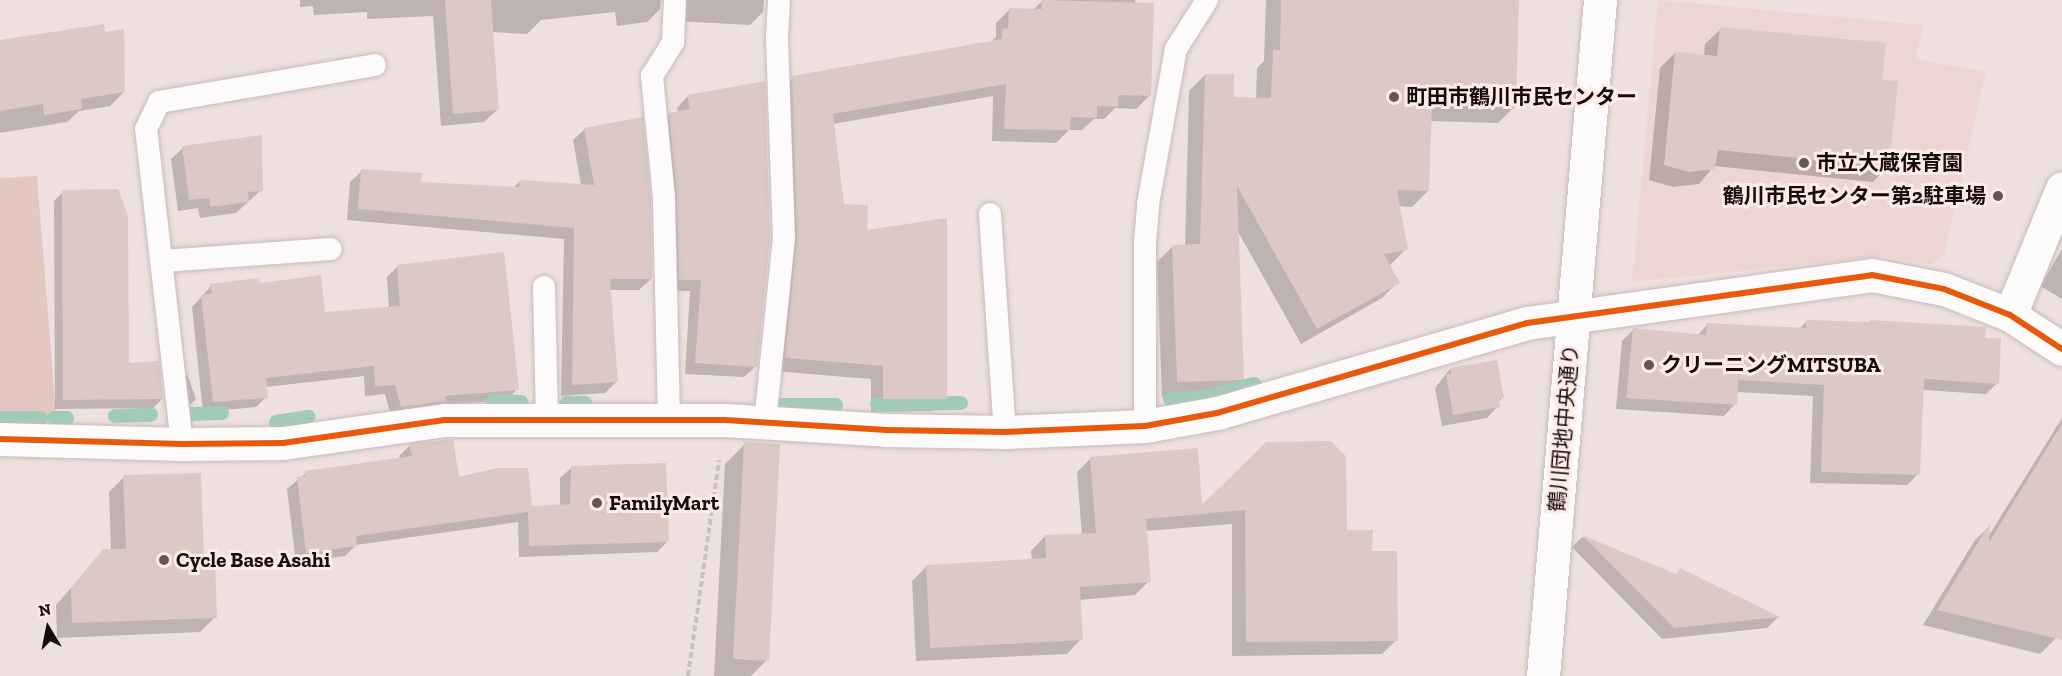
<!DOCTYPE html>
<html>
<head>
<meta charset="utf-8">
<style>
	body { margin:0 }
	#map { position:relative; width:2062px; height:676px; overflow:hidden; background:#eee0de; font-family:"Zilla Slab","Noto Sans JP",serif }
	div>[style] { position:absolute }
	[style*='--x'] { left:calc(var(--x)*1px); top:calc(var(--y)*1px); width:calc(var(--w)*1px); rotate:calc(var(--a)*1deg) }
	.built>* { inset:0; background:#edd5d1 }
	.green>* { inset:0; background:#e5c7c2 }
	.shadow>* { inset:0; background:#0003 }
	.stream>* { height:14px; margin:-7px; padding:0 7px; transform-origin:7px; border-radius:7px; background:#a0ccb7 }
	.building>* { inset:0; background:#dcc8c5 }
	.path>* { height:4px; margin-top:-2px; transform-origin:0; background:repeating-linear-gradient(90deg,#c7c2c2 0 6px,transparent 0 9px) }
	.roads { filter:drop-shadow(0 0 2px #c6bcba) drop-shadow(0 0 2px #c6bcba) }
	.lane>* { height:22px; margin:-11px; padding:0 11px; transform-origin:11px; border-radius:11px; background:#fcfafa }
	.street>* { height:33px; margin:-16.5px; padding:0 16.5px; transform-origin:16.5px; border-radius:16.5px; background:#fcfafa }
	.secondary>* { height:33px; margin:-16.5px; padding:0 16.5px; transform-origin:16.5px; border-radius:16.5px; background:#fcfafa }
	.cycleway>* { height:6px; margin:-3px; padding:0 3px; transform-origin:3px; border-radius:3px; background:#e8590c }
	.dots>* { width:16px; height:16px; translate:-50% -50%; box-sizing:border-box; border:3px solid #feeae7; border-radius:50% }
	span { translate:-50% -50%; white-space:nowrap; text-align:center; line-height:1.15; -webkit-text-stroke:6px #feeae7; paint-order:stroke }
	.poi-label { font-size:21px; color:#140d0c; font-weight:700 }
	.left { translate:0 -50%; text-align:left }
	.right { translate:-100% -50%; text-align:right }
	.street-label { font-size:21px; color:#140d0c }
	.north { position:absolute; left:18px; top:598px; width:60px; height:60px; -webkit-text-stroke:4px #feeae7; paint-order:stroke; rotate:350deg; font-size:16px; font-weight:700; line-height:24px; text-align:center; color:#140d0c }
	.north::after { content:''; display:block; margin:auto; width:21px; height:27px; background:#140d0c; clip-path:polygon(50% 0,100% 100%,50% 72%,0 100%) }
</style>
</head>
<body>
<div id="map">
	<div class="built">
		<div style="clip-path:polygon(1658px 0,1923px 25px,1916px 59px,1986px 72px,1944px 255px,1931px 265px,1883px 256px,1632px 282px)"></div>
	</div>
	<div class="green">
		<div style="clip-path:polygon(37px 176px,56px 414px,0 415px,0 178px)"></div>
	</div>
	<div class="shadow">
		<div style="clip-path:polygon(300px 0,661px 0,660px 9px,647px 22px,617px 26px,615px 12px,541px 20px,527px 34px,492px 32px,497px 110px,484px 122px,441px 126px,433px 16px,367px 19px,367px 12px,314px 15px,313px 6px,300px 7px)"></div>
		<div style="clip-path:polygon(664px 0,764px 0,763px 12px,750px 25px,676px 21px)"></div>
		<div style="clip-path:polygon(1056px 0,1135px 0,1149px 96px,1136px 109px,1115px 108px,1104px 119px,1094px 119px,1082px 130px,1069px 130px,1056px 143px,992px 141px,993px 96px,833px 124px,842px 205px,865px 232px,945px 398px,932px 411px,871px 412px,871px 379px,773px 371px,779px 91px,793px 78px,989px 43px,996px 37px,996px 23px,1009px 10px,1033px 10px,1042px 1px)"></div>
		<div style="clip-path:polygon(1266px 0,1518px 0,1514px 107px,1498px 123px,1430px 121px,1428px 191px,1412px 207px,1398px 206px,1406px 249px,1389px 266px,1398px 282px,1382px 298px,1301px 344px,1237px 230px,1243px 379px,1226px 395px,1162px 397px,1157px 262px,1173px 246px,1185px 246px,1189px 91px,1205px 75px,1233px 98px,1256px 99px,1257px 68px,1264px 61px)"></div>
		<div style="clip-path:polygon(1721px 29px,1881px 81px,1888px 166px,1873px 182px,1714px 166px,1699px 184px,1673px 187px,1649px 180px,1660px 68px,1675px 53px,1704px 56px,1705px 44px)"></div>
		<div style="clip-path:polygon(0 41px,124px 92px,110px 106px,79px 111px,67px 122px,0 133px)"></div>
		<div style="clip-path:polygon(688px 96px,756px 366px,744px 377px,685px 374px,690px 291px,669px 291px,659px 125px,670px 114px,678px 113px,677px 108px)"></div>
		<div style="clip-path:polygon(585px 129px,651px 279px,639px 290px,610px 290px,616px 382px,605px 393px,561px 396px,564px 239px,347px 220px,350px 182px,362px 171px,420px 184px,513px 188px,520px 181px,581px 185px,573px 140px)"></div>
		<div style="clip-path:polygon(183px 148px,261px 190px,236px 213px,200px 218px,198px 208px,178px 211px,171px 159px)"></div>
		<div style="clip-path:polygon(63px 192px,128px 365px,162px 399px,153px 408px,55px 409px,54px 201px)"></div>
		<div style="clip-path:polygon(2062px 249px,2062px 299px,2040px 286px)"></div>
		<div style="clip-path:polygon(397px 267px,517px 389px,507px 400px,440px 405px,391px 417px,385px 394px,365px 396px,364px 376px,265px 387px,266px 397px,256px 407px,203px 412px,192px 307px,211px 286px,259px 284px,324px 314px,389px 308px,387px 277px)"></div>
		<div style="clip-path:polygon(1807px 321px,1983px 339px,1997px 383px,1986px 394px,1922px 390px,1918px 474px,1907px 485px,1810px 483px,1813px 396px,1736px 392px,1735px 404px,1724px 416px,1616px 409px,1622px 341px,1633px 330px,1697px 336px,1707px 325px,1799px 329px)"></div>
		<div style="clip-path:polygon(1450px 369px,1502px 398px,1498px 402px,1498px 406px,1487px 418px,1442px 426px,1435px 388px)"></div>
		<div style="clip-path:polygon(187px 374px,196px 399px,185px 410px,177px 384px)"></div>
		<div style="clip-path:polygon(2062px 418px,2062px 629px,2056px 638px,2040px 654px,1923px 625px,1975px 540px,1989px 527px,1988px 537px)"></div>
		<div style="clip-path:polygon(1266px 443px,1345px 532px,1371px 553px,1396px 640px,1382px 654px,1232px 656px,1232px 524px,1145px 531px,1149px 581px,1135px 595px,1079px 600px,1081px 639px,1067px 654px,916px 661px,912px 581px,926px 567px,1032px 561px,1031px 551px,1045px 536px,1082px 535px,1077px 472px,1091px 458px,1201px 509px)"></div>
		<div style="clip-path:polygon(745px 444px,767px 660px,751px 676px,714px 676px,725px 464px)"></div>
		<div style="clip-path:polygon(410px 445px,458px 478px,531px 507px,560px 506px,560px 478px,571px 468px,668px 541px,657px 552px,519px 557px,518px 522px,356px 545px,345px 556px,296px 563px,287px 489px,306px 473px,400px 459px,399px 456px)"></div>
		<div style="clip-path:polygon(124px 477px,203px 563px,215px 617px,200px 632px,57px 638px,56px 605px,104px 551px,111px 551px,109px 492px)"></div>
		<div style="clip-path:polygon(1582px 537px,1676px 575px,1680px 570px,1778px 617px,1767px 628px,1662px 639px,1572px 547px)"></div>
	</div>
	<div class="stream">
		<div style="--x:1170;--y:399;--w:34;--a:-3"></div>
		<div style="--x:1204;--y:397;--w:52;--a:-14.6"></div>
		<div style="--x:493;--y:401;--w:28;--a:2"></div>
		<div style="--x:567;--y:403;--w:18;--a:0"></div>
		<div style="--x:877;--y:404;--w:84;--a:-0.7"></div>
		<div style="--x:778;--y:405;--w:58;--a:0"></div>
		<div style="--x:190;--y:414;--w:32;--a:-2"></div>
		<div style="--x:115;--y:416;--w:36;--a:-2"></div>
		<div style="--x:0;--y:418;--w:41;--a:0"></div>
		<div style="--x:54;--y:418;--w:13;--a:0"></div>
		<div style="--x:276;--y:422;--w:33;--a:-9"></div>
	</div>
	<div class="building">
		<div style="clip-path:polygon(445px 0,491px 0,499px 110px,453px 114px)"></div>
		<div style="clip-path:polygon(1042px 0,1154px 3px,1151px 96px,1119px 95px,1118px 107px,1097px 106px,1097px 118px,1071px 117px,1070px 130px,1004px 129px,1006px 84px,833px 114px,844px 204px,868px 205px,867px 230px,947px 218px,947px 399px,883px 399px,883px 366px,785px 358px,797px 239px,792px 76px,1002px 39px,1002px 29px,1008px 28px,1009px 8px,1042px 9px)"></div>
		<div style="clip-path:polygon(1281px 0,1519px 0,1516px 107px,1432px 105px,1429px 191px,1397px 190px,1408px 250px,1384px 254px,1400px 283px,1317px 329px,1237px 186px,1244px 380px,1177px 382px,1172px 245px,1200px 244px,1205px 74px,1234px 74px,1234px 97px,1271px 98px,1273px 50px,1280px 50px)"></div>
		<div style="clip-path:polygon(104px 24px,105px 32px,124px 29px,125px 92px,81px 99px,82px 109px,44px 115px,43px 104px,0 111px,0 40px)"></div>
		<div style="clip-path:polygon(1720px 27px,1886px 43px,1882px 80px,1898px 81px,1889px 167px,1718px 150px,1715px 169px,1689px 172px,1664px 165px,1675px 52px,1717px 56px)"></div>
		<div style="clip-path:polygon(765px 81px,770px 239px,757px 367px,695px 363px,701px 280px,679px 280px,677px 196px,669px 113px,690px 109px,687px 95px)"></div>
		<div style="clip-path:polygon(643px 117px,651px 198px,652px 279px,610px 279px,618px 382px,572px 385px,574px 228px,358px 209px,361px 169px,422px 173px,421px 182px,519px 187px,520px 180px,594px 185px,584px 128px)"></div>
		<div style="clip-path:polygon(262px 135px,263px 191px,248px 192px,249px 202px,210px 207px,209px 198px,189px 200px,182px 146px)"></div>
		<div style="clip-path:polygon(118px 189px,128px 216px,129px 363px,159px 361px,163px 399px,63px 400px,62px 190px)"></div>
		<div style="clip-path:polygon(504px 252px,519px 390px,445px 396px,446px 401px,401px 407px,395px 385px,375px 386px,374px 366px,266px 378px,268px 398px,213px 402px,201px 295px,212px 293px,210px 284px,259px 278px,260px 283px,321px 275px,325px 312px,400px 306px,397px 265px)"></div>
		<div style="clip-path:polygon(1806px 320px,1869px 322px,1869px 320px,1986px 327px,1985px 338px,2001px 338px,1999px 384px,1924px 379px,1920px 475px,1821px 472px,1824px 385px,1738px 380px,1737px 405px,1626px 398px,1633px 328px,1706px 335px,1707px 323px,1806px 328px)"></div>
		<div style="clip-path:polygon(1497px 360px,1504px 398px,1499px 399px,1500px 407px,1453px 415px,1446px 375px,1451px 374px,1450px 368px)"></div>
		<div style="clip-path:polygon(2062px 424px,2062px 640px,1937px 610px,1990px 523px,1989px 542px)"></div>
		<div style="clip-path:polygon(453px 439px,459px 477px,497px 468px,528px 468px,532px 506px,570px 504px,571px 466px,666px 463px,669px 542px,529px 546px,528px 512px,356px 536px,357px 546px,306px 553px,297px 477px,305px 476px,305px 471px,412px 456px,409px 444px)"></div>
		<div style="clip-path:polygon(1331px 441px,1346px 456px,1347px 530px,1373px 530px,1372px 551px,1397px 551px,1398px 641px,1246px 642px,1245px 510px,1146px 519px,1151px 582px,1080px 587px,1083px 640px,930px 648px,926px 565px,1046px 558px,1045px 535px,1096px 533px,1090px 457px,1198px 448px,1202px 505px,1266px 442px)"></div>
		<div style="clip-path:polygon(744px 442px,780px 444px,769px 661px,733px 659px)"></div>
		<div style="clip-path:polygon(201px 473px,204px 561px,215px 561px,217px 618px,72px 623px,71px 588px,103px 549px,126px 549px,123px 475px)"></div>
		<div style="clip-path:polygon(1582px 535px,1676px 574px,1680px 568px,1780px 617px,1674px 628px)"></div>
	</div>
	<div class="path">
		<div style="--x:688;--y:676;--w:218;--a:-81.8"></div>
	</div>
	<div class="roads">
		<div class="lane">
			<div style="--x:990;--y:214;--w:219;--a:86.1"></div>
			<div style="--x:163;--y:261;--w:168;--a:-4.1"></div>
			<div style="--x:544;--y:287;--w:132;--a:88.7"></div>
			<div style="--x:669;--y:420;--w:223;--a:-91.3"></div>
			<div style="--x:664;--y:197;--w:122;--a:-95.7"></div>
			<div style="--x:652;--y:76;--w:40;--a:-58"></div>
			<div style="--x:673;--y:42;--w:42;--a:-87.3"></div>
			<div style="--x:765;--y:422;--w:184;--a:-84.1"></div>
			<div style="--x:784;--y:239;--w:201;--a:-92"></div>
			<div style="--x:777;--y:38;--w:38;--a:-87"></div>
			<div style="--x:1145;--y:426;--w:184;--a:-90"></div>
			<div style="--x:1145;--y:242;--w:38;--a:-85"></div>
			<div style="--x:1148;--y:204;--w:158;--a:-79.8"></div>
			<div style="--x:1176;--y:49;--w:58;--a:-57.7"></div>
			<div style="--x:182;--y:444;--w:317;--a:-96.5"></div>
			<div style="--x:146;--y:129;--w:30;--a:-64"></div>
			<div style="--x:159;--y:102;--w:219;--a:-9.7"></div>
		</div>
		<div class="street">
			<div style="--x:2010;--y:315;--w:137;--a:-67.7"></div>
			<div style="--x:0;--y:439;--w:182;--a:1.6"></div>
			<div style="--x:182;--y:444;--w:101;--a:-0.6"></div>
			<div style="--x:283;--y:443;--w:163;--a:-8.1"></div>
			<div style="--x:444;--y:420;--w:281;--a:0"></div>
			<div style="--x:725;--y:420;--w:162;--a:3.5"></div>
			<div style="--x:887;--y:430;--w:118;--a:1"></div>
			<div style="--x:1005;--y:432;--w:140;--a:-2.5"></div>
			<div style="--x:1145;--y:426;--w:73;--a:-10.2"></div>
			<div style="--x:1217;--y:413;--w:323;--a:-16.2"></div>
			<div style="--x:1527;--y:323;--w:348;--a:-7.9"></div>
			<div style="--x:1872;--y:275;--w:73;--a:11"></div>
			<div style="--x:1944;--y:289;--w:71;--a:21.5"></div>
			<div style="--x:2010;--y:315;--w:62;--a:33.2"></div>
		</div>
		<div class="secondary">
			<div style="--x:1543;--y:676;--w:678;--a:-85.18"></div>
		</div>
	</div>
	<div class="cycleway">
		<div style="--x:0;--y:439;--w:182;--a:1.6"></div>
		<div style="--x:182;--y:444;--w:101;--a:-0.6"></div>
		<div style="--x:283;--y:443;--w:163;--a:-8.1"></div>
		<div style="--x:444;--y:420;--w:281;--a:0"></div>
		<div style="--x:725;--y:420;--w:162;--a:3.5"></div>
		<div style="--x:887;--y:430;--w:118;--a:1"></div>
		<div style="--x:1005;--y:432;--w:140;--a:-2.5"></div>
		<div style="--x:1145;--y:426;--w:73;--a:-10.2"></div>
		<div style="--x:1217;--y:413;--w:323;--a:-16.2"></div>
		<div style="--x:1527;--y:323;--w:348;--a:-7.9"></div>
		<div style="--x:1872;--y:275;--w:73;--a:11"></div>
		<div style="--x:1944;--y:289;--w:71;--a:21.5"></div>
		<div style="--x:2010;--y:315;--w:62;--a:33.2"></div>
	</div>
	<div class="dots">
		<div style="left:1394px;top:97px;background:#605756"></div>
		<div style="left:1804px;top:163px;background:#605756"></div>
		<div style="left:1998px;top:196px;background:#605756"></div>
		<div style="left:1649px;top:365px;background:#605756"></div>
		<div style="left:597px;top:503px;background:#605756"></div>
		<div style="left:164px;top:560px;background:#605756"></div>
	</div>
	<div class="poi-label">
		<span class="left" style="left:1406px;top:97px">町田市鶴川市民センター</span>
		<span class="left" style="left:1816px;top:163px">市立大蔵保育園</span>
		<span class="right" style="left:1986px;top:196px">鶴川市民センター第2駐車場</span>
		<span class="left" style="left:1661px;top:365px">クリーニングMITSUBA</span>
		<span class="left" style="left:609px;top:503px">FamilyMart</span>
		<span class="left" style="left:176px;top:560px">Cycle Base Asahi</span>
	</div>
	<div class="street-label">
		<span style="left:1564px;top:428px;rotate:-85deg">鶴川団地中央通り</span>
	</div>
	<div class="north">N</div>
</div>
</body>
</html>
